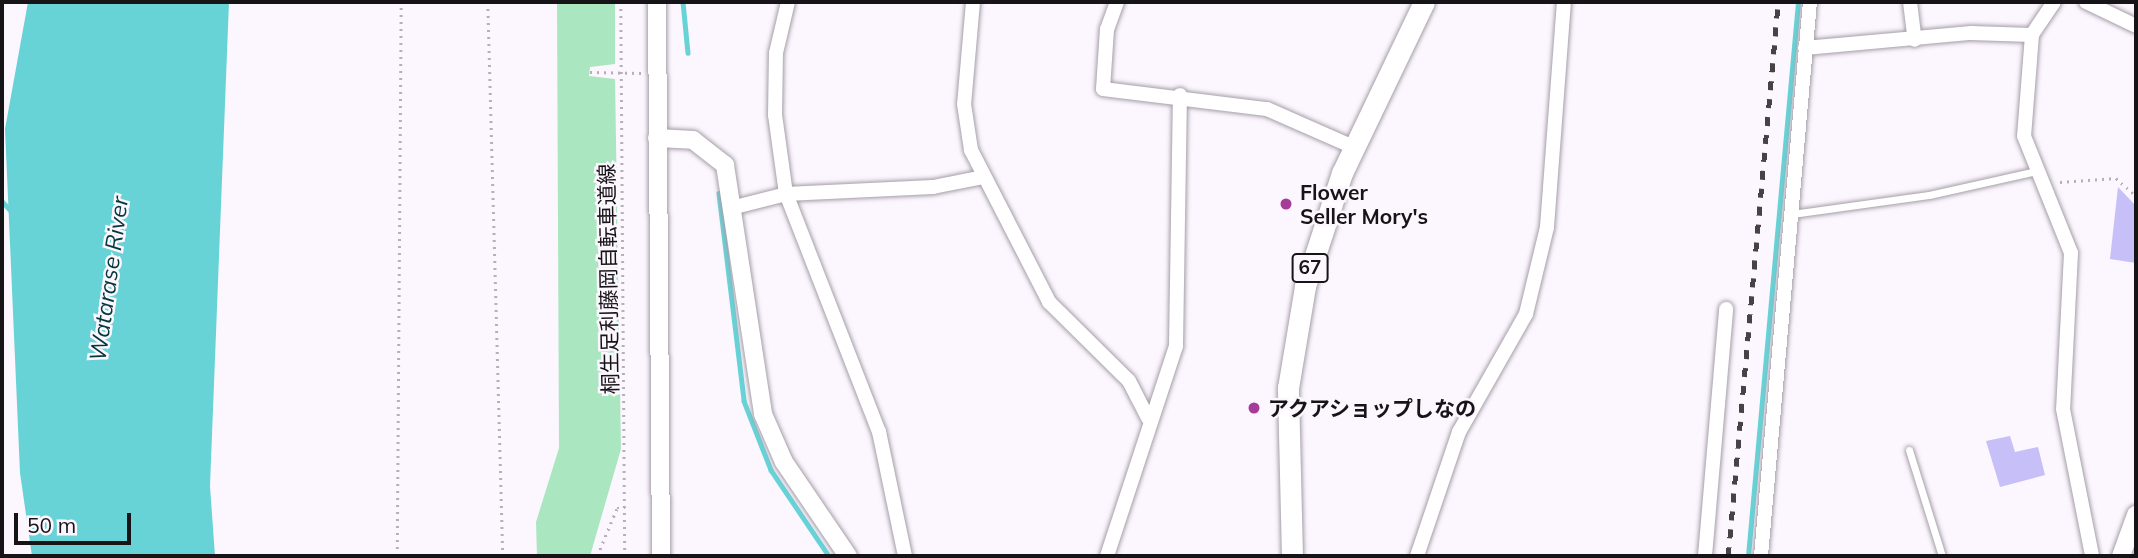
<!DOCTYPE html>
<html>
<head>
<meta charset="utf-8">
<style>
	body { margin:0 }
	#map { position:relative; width:2138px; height:558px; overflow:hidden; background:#fcf6fe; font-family:Mulish,"Noto Sans JP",sans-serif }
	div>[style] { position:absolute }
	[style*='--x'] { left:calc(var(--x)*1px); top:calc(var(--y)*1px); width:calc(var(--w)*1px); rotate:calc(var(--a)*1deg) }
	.green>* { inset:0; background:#aae6c0 }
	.water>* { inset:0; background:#67d3d7 }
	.stream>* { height:4.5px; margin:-2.25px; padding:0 2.25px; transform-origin:2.25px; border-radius:2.25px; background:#67d3d7 }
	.building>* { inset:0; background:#c6bff8 }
	.path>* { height:2.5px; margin-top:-1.25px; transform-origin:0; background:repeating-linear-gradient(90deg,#b5b0b7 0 2px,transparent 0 7px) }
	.roads { filter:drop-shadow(0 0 2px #a59ea8) drop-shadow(0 0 2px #a59ea8) }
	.service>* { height:7px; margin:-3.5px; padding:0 3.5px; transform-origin:3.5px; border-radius:3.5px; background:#fff }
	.minor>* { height:14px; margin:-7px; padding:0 7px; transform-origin:7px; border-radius:7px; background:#fff }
	.tertiary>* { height:18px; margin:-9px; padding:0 9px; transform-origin:9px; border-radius:9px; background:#fff }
	.primary>* { height:21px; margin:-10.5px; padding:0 10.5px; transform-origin:10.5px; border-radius:10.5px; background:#fff }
	.rail>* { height:4.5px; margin-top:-2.25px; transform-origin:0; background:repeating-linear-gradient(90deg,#464246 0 9px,transparent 0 18px) }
	.dots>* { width:19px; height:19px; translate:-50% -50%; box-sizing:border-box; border:4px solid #fcf6fe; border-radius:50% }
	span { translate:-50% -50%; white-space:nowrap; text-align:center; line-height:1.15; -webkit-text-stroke:5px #fcf6fe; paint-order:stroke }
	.shield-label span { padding:2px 5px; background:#fcf6fe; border:2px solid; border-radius:5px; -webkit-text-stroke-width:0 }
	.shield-label { font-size:19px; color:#171417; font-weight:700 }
	.poi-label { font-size:21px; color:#171417; font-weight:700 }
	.left { translate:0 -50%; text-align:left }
	.street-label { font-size:21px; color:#171417 }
	.water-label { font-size:23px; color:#02383a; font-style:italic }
	.frame { position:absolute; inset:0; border:4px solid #171417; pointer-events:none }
	.scale { position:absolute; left:14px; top:513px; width:117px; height:32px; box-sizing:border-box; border:4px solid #171417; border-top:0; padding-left:9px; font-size:21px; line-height:24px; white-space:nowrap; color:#171417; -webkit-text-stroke:5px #fcf6fe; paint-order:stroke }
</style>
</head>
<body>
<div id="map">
	<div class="green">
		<div style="clip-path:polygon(557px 2px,615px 2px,615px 64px,590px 67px,589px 76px,615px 79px,621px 449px,590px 556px,537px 556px,536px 522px,559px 448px)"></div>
	</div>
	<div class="water">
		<div style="clip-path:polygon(28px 2px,229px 2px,210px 486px,215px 556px,32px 556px,20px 473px,5px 129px)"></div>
	</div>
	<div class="stream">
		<div style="--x:683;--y:2;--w:51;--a:84.4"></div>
		<div style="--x:719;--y:193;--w:209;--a:83.1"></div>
		<div style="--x:744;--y:401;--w:74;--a:68.6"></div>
		<div style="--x:771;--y:470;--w:104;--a:56"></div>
		<div style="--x:2;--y:201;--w:13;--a:48"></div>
		<div style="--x:1748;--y:556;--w:556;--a:-84.84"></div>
	</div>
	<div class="building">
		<div style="clip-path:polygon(2118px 187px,2136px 206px,2136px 263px,2110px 259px)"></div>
		<div style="clip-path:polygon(2010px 436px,2015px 452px,2038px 447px,2045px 475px,2000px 487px,1986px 441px)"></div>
	</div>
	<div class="path">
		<div style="--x:488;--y:2;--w:554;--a:88.45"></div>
		<div style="--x:621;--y:2;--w:554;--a:89.59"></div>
		<div style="--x:590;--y:72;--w:51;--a:1.1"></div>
		<div style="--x:2060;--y:182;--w:56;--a:-4.1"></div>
		<div style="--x:2116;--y:178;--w:27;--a:42"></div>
		<div style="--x:397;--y:556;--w:554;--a:-89.59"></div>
		<div style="--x:597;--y:556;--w:52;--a:-67.4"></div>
		<div style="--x:617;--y:508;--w:8;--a:0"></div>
	</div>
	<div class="roads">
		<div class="service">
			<div style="--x:1792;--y:214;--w:138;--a:-7.9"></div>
			<div style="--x:1929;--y:195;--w:110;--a:-12.6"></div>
			<div style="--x:1909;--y:450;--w:111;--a:72.7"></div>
		</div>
		<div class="minor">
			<div style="--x:973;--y:2;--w:102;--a:95"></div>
			<div style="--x:964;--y:104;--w:47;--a:81.3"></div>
			<div style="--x:971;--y:150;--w:171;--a:62.8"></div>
			<div style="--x:1049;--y:302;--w:112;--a:44.6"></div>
			<div style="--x:1129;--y:381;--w:42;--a:62.8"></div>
			<div style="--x:1117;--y:2;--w:29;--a:110"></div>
			<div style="--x:1107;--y:29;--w:60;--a:93.8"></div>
			<div style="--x:1103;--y:89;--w:165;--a:7"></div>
			<div style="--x:1267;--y:109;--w:94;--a:23.8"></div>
			<div style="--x:1910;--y:2;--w:38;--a:83"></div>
			<div style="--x:2054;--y:2;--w:40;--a:124"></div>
			<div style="--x:2032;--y:35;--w:101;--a:94.5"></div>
			<div style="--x:2024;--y:136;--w:126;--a:68.1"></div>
			<div style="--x:2071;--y:253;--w:156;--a:92.9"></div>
			<div style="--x:2063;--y:409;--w:150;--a:78.8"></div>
			<div style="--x:2086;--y:2;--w:55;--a:25.6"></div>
			<div style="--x:1805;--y:48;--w:167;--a:-5.2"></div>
			<div style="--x:1971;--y:33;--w:61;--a:1.9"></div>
			<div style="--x:735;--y:207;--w:53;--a:-14.3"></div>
			<div style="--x:786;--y:194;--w:80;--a:-97.9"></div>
			<div style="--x:775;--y:115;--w:62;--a:-89.1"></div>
			<div style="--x:776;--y:53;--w:52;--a:-76.8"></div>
			<div style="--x:905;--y:556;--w:127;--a:-101.8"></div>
			<div style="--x:879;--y:432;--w:256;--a:-111.3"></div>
			<div style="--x:786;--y:194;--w:147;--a:-2.7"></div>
			<div style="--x:933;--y:187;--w:52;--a:-11.1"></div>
			<div style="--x:1107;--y:556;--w:221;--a:-71.8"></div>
			<div style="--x:1176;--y:346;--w:251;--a:-89.1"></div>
			<div style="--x:1417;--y:556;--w:131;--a:-71.3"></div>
			<div style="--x:1459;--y:432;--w:136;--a:-60.4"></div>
			<div style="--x:1526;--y:314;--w:89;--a:-76.4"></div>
			<div style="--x:1547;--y:227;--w:226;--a:-85.7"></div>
			<div style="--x:1705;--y:556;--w:248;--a:-85.1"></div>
			<div style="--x:1761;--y:556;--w:556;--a:-84.95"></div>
		</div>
		<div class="tertiary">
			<div style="--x:657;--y:2;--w:554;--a:89.59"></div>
			<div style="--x:657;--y:138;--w:36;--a:3"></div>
			<div style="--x:693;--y:140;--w:41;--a:38"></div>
			<div style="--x:725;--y:165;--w:252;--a:81.3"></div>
			<div style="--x:763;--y:414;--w:52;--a:66.4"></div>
			<div style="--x:784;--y:462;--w:114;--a:55.8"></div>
			<div style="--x:2121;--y:556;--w:44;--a:-69.9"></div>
		</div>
		<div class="primary">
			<div style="--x:1292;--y:556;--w:168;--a:-91.4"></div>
			<div style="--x:1288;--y:388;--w:103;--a:-80.5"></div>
			<div style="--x:1305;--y:286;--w:119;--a:-71.9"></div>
			<div style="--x:1342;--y:173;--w:190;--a:-64.4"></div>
		</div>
	</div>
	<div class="rail">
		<div style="--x:1728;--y:556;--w:556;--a:-84.84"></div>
	</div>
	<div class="dots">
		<div style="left:1286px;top:204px;background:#a73b9a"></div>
		<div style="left:1254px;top:408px;background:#a73b9a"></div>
	</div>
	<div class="shield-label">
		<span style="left:1310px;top:268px">67</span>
	</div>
	<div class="poi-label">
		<span class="left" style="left:1300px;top:204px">Flower<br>Seller Mory's</span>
		<span class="left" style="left:1268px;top:408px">アクアショップしなの</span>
	</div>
	<div class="street-label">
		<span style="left:608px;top:279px;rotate:-91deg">桐生足利藤岡自転車道線</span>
	</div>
	<div class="water-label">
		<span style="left:109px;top:279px;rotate:-82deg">Watarase River</span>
	</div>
	<div class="frame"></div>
	<div class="scale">50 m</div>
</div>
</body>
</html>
